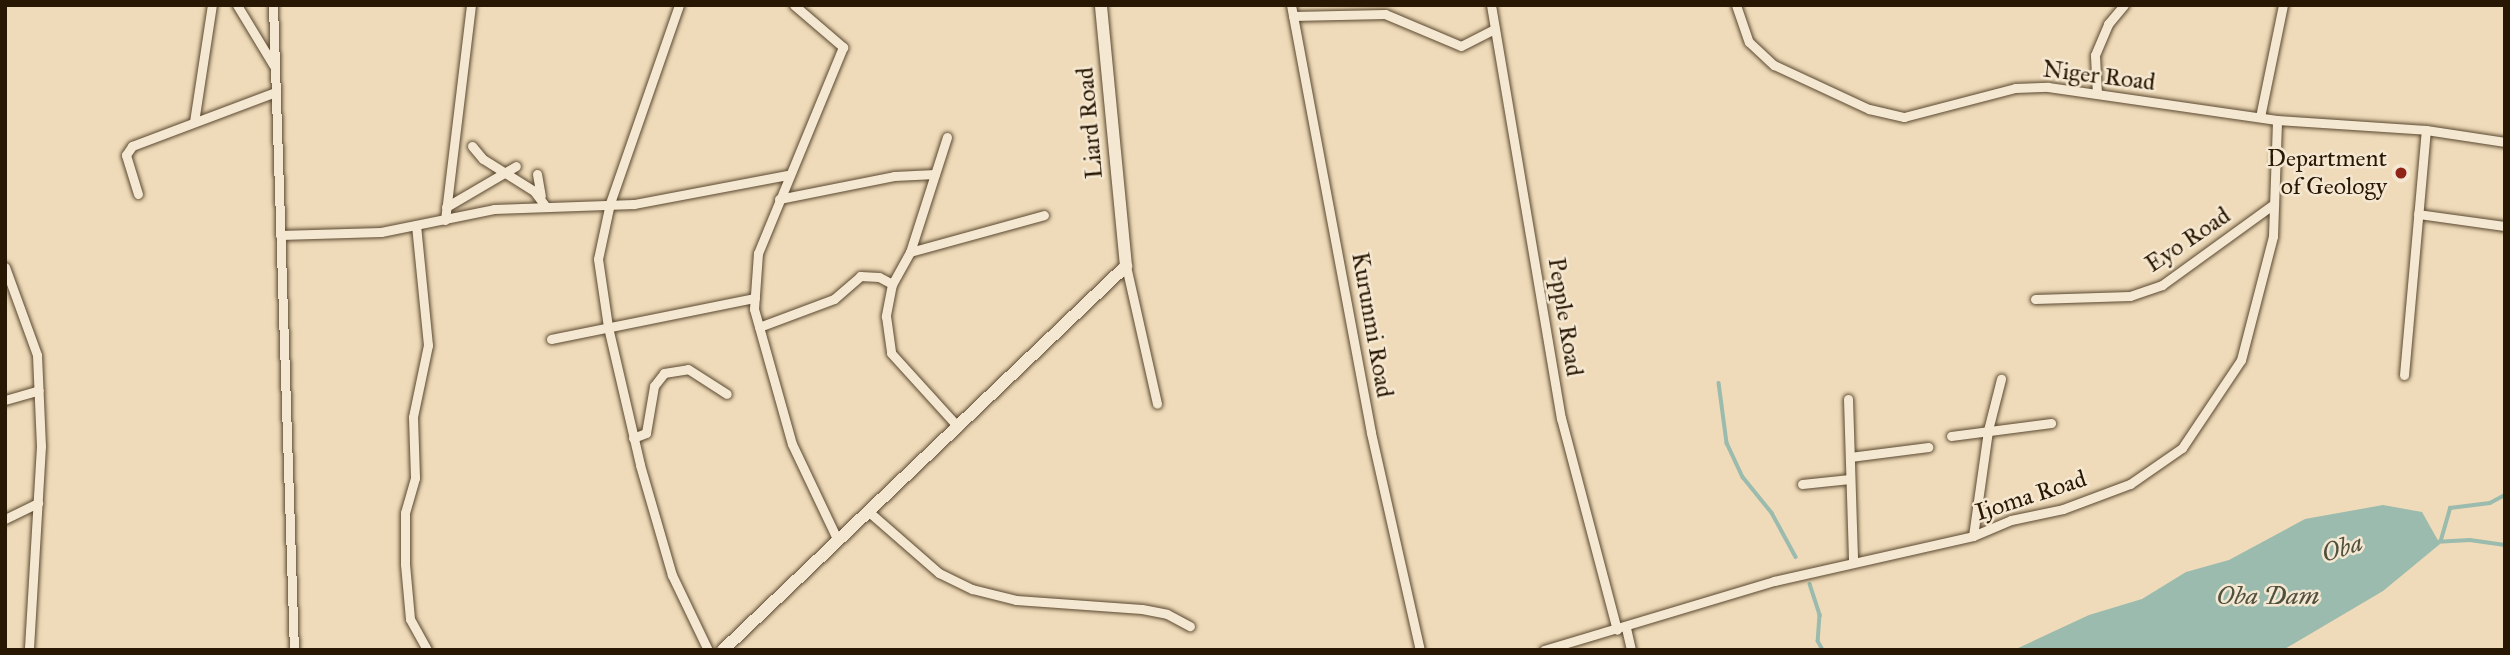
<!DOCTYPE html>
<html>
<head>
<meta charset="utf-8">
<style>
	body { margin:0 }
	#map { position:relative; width:2510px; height:655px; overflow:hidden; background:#efdbb9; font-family:"IM FELL Great Primer",serif }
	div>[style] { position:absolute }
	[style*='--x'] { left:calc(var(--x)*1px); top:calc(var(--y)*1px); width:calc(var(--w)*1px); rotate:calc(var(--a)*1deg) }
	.water>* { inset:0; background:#9abbad }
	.stream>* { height:3.5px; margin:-1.75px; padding:0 1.75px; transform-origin:1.75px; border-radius:1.75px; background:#9abbad }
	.roads { filter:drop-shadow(0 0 2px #5a4830) drop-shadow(0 0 2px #5a4830) }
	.street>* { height:9px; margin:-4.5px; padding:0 4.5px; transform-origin:4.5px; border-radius:4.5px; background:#f5e8d2 }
	.secondary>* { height:12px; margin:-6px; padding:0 6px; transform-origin:6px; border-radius:6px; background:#f5e8d2 }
	.dots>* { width:19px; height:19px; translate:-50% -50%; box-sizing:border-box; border:4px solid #f5e8d2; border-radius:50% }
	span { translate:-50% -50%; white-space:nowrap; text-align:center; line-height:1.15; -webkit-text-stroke:5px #f5e8d2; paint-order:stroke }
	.street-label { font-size:24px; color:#281702 }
	.poi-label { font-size:24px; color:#281702 }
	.right { translate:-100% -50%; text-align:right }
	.water-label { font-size:26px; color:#50503e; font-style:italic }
	.frame { position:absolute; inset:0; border:7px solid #281702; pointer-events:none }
</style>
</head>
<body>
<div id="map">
	<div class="water">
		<div style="clip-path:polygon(2383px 505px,2422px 512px,2440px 544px,2383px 591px,2283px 650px,2014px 650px,2089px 615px,2142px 599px,2186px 572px,2229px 560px,2305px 519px)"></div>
	</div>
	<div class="stream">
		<div style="--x:1719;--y:383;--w:61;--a:82.4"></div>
		<div style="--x:1727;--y:443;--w:38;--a:65"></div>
		<div style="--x:1743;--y:477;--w:46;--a:51.1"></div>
		<div style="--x:1772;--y:513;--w:50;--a:61.4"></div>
		<div style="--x:2441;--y:540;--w:33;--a:-74"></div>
		<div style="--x:2450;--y:508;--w:40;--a:-7.1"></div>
		<div style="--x:2490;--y:503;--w:17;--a:-28"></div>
		<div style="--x:2434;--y:542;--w:36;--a:-3"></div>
		<div style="--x:2470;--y:540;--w:35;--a:8"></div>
		<div style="--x:1810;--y:584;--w:33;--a:72"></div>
		<div style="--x:1820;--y:615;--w:26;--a:94"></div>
		<div style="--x:1818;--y:641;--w:10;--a:61"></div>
	</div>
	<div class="roads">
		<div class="street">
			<div style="--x:237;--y:5;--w:71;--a:58.8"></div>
			<div style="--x:273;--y:5;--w:645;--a:88.14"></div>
			<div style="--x:679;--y:5;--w:210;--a:109.2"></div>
			<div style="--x:610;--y:203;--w:57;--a:102.1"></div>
			<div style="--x:598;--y:259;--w:69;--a:81.6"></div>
			<div style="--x:608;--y:327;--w:142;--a:76.9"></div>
			<div style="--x:640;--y:465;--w:115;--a:73.8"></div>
			<div style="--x:672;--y:575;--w:83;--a:64.4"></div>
			<div style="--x:794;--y:5;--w:65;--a:40.6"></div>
			<div style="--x:843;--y:47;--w:223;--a:112.4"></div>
			<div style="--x:758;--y:253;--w:56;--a:94.1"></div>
			<div style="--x:754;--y:309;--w:140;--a:74.3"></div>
			<div style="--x:792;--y:444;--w:107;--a:64.6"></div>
			<div style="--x:1291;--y:5;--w:435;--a:79.4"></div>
			<div style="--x:1371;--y:433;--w:222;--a:77.3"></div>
			<div style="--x:1491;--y:5;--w:419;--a:80.4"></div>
			<div style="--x:1561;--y:418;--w:219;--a:75.2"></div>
			<div style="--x:1736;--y:5;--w:39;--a:71"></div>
			<div style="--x:1749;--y:42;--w:34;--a:43"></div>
			<div style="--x:1774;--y:65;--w:105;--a:24.9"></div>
			<div style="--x:1869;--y:109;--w:36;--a:13"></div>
			<div style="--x:1904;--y:117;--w:115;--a:-14.6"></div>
			<div style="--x:2015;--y:88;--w:33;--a:-2"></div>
			<div style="--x:2048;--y:87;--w:231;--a:8.2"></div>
			<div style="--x:2277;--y:120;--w:149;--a:3.8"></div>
			<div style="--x:2426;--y:130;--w:80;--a:8.6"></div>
			<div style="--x:1293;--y:16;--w:92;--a:-1.2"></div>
			<div style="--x:1385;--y:14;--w:82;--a:22.8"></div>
			<div style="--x:1461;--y:46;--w:38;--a:-27"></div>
			<div style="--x:2097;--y:94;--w:39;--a:-93"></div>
			<div style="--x:2095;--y:55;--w:34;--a:-67"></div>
			<div style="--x:2108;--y:24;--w:25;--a:-50"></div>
			<div style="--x:2260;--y:117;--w:114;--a:-78.4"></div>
			<div style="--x:194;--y:122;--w:118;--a:-81.3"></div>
			<div style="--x:947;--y:137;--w:121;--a:107.8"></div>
			<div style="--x:910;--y:252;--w:37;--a:119"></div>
			<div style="--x:892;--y:284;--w:33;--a:101"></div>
			<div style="--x:886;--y:316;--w:37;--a:82"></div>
			<div style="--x:891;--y:353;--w:100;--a:47.8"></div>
			<div style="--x:472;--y:146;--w:17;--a:50"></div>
			<div style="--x:483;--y:159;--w:60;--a:32.1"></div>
			<div style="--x:534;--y:191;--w:20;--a:53"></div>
			<div style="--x:537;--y:174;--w:22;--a:80"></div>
			<div style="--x:138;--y:194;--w:41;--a:-107.1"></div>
			<div style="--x:126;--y:155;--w:11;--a:-56"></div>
			<div style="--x:132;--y:146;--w:154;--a:-20.6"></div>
			<div style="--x:779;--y:199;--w:117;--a:-11.3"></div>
			<div style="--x:894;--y:176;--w:41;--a:-2.8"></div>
			<div style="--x:446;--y:207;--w:81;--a:-30.4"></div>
			<div style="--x:2418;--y:214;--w:88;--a:7.9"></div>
			<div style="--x:445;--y:220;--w:217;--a:-83.1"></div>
			<div style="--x:416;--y:225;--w:121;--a:84.3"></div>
			<div style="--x:428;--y:345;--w:74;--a:101.8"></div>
			<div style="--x:413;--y:417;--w:61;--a:88.1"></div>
			<div style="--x:415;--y:478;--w:36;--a:106"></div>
			<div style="--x:405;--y:513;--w:51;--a:90"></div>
			<div style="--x:405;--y:564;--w:55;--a:84.8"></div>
			<div style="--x:410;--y:619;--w:35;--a:61"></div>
			<div style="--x:280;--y:235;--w:101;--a:-1.7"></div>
			<div style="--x:381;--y:232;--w:115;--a:-11.5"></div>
			<div style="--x:494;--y:209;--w:140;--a:-2"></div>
			<div style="--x:634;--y:204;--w:157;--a:-10.7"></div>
			<div style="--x:910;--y:252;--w:139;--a:-15.4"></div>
			<div style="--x:1126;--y:266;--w:141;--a:77.3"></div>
			<div style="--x:5;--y:267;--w:94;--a:70"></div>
			<div style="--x:37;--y:355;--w:91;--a:87.5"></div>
			<div style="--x:41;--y:446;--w:204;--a:93.4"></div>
			<div style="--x:2035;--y:299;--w:95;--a:-1.8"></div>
			<div style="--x:2130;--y:296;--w:34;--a:-19"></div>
			<div style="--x:2162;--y:285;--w:138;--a:-35.9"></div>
			<div style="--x:759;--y:327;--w:80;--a:-20.5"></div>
			<div style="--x:834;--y:299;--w:35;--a:-41"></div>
			<div style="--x:860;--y:276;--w:19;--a:3"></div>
			<div style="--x:879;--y:277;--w:15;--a:28"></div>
			<div style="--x:551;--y:339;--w:208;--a:-11.4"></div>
			<div style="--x:2404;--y:375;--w:246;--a:-84.9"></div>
			<div style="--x:1848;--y:399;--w:162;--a:88.2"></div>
			<div style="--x:5;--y:400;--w:35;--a:-16"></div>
			<div style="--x:1951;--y:436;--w:101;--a:-7.4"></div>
			<div style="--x:633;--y:438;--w:14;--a:-21"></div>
			<div style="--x:646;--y:433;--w:48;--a:-80.3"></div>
			<div style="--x:654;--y:386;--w:16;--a:-52"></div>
			<div style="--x:664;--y:373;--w:24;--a:-9"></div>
			<div style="--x:688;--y:369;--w:46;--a:32.7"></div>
			<div style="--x:1850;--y:457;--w:79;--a:-7.3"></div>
			<div style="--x:1802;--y:484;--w:48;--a:-5.9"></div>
			<div style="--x:869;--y:512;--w:93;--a:41.1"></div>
			<div style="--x:939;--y:573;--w:37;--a:26"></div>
			<div style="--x:972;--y:589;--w:45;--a:14"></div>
			<div style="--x:1016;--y:600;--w:126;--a:4.1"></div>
			<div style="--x:1142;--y:609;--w:25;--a:11"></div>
			<div style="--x:1167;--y:614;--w:26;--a:28"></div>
			<div style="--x:5;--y:519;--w:37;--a:-26"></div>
			<div style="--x:1973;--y:536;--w:107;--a:-81.9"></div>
			<div style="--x:1988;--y:430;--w:53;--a:-75.7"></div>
			<div style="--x:1626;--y:628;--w:23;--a:77"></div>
			<div style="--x:1544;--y:650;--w:240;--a:-16.7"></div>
			<div style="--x:1774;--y:581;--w:204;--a:-12.7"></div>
			<div style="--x:1973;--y:536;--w:41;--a:-22.8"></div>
			<div style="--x:2011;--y:520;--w:53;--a:-11.9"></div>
			<div style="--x:2063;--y:509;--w:72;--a:-20.5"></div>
			<div style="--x:2130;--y:484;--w:63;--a:-34.7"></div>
			<div style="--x:2182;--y:448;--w:106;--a:-56.2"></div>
			<div style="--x:2241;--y:360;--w:128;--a:-75.5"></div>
			<div style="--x:2273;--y:236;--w:116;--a:-88"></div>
		</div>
		<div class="secondary">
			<div style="--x:723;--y:650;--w:557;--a:-43.62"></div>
			<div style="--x:1126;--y:266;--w:262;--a:-95.5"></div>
		</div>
	</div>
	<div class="dots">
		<div style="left:2401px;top:173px;background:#8f2418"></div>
	</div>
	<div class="street-label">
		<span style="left:2099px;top:76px;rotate:7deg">Niger Road</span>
		<span style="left:1090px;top:123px;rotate:-95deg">Liard Road</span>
		<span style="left:2188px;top:240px;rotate:-34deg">Eyo Road</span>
		<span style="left:1565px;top:317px;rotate:81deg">Pepple Road</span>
		<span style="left:1372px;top:325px;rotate:80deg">Kurunmi Road</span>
		<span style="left:2031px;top:496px;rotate:-18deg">Ijoma Road</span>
	</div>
	<div class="poi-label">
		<span class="right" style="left:2387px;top:173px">Department<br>of Geology</span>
	</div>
	<div class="water-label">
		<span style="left:2342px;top:548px;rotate:-18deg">Oba</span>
		<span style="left:2268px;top:596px">Oba Dam</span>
	</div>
	<div class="frame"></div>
</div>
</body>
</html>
